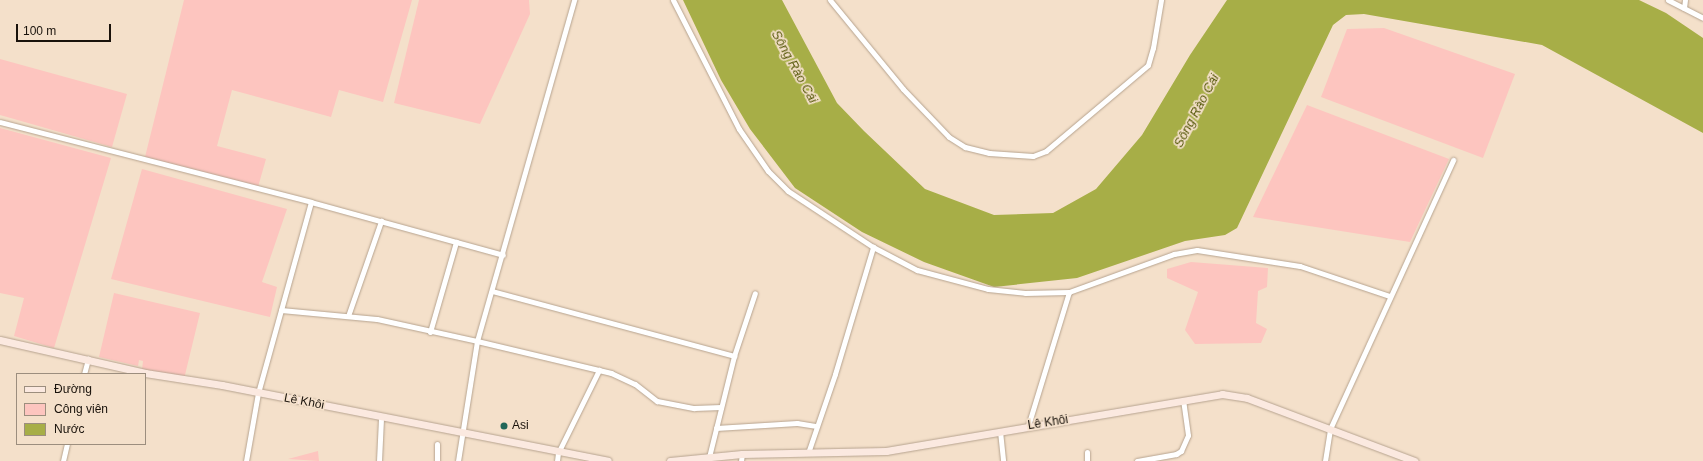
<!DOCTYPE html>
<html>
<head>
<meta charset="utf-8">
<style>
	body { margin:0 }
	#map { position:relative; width:1703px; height:461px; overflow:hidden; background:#f4e0ca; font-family:Helvetica,sans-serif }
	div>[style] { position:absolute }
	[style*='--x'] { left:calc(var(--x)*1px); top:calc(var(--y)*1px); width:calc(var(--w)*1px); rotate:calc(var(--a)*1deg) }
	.green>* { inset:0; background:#fdc5bf }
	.water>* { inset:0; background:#a7ae47 }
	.roads { filter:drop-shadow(0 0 1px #b6a38f) drop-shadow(0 0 1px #b6a38f) }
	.street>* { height:5px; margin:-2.5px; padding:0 2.5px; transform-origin:2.5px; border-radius:2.5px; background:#fff }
	.secondary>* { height:7px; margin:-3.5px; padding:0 3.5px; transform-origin:3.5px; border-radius:3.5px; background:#fbe9e0 }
	.dots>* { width:11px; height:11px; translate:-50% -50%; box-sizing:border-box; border:2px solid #f4e0ca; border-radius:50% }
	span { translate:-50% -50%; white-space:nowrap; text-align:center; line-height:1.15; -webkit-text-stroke:3.5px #f4e0ca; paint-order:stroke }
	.street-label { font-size:12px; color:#19120b }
	.poi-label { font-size:12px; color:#19120b }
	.left { translate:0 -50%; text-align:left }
	.water-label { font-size:13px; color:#515403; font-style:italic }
	.legend { position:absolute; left:16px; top:373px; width:130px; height:72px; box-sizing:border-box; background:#f4e0ca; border:1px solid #9c8e7e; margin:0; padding:5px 7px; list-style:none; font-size:12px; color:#19120b }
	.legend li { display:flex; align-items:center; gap:8px; height:20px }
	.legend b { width:20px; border:1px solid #9c8e7e }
	.scale { position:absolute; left:16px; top:24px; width:95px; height:18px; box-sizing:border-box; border:2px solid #19120b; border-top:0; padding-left:5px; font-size:12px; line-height:14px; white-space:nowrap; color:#19120b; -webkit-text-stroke:3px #f4e0ca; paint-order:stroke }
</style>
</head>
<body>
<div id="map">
	<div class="green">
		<div style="clip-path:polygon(184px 0,412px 0,383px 102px,339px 90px,331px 117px,232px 90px,217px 146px,266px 159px,258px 187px,145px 157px)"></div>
		<div style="clip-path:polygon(419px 0,529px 0,530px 14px,480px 124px,394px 103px)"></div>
		<div style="clip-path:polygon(1384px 28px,1515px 74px,1483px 158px,1321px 97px,1347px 29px)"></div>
		<div style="clip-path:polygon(0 59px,127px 94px,112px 147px,0 115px)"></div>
		<div style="clip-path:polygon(1307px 105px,1449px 159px,1410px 242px,1253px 217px)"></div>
		<div style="clip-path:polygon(0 128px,111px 158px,54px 348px,14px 336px,24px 298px,0 293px)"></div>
		<div style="clip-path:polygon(142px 169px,287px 209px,262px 282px,277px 287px,270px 317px,111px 279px)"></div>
		<div style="clip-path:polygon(1191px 262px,1268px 268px,1267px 287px,1258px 291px,1256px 323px,1267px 329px,1261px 343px,1195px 344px,1185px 330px,1198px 292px,1167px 278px,1167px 269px)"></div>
		<div style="clip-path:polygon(114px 293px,200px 313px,184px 379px,142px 370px,143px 361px,139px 360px,138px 366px,99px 357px)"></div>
		<div style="clip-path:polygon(318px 451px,319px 461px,288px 459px)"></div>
	</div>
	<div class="water">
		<div style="clip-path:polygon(683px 0,782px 0,837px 103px,864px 131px,925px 189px,994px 215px,1053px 213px,1096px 189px,1142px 135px,1190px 55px,1227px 0,1639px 0,1666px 13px,1703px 38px,1703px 133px,1542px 45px,1364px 14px,1346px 15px,1333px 25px,1237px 228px,1225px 235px,1185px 241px,1077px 278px,994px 287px,924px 262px,862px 232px,795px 188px,750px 129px,721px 80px)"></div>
	</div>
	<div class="roads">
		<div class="street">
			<div style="--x:673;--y:0;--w:145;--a:62.9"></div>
			<div style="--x:739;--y:129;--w:51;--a:55.4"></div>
			<div style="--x:768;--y:171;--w:28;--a:45"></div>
			<div style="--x:788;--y:191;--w:102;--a:33.4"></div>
			<div style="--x:830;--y:0;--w:115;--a:50.6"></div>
			<div style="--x:903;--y:89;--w:66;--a:46.2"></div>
			<div style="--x:949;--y:137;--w:19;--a:32"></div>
			<div style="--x:965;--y:147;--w:25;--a:14"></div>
			<div style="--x:989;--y:153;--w:44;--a:3.9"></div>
			<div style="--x:1033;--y:156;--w:14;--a:-21"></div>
			<div style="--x:1046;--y:151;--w:133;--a:-40.1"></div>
			<div style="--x:1148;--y:65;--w:18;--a:-74"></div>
			<div style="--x:1153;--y:48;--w:49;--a:-80.5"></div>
			<div style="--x:1668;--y:0;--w:39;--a:27"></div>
			<div style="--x:1684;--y:8;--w:8;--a:-83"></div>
			<div style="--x:0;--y:122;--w:321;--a:14.4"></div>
			<div style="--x:311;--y:202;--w:199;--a:15.4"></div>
			<div style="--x:492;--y:291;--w:251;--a:15"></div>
			<div style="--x:281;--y:310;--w:96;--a:5.4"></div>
			<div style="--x:377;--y:319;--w:102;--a:12.4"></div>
			<div style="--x:477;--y:341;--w:138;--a:13.4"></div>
			<div style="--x:611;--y:373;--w:26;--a:25"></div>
			<div style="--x:635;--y:384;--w:28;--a:38"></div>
			<div style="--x:657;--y:401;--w:38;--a:11"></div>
			<div style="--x:694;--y:408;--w:27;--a:-2"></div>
			<div style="--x:348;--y:316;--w:101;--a:-70.8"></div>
			<div style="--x:430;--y:332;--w:94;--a:-73.9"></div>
			<div style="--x:84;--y:374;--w:16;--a:-75"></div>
			<div style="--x:1028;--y:426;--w:140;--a:-73"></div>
			<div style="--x:1069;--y:292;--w:112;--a:-19.9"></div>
			<div style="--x:1174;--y:254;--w:23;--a:-10"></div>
			<div style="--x:1197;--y:250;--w:104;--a:8.8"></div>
			<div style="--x:1300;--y:266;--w:94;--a:18.6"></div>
			<div style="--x:716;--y:428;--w:81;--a:-3.5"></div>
			<div style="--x:797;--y:423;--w:20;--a:9"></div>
			<div style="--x:1000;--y:431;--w:30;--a:84"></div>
			<div style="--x:1087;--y:452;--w:9;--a:90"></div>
			<div style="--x:808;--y:453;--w:83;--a:-71.1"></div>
			<div style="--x:835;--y:374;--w:133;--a:-73.3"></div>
			<div style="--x:873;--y:247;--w:50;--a:27.6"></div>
			<div style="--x:917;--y:270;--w:73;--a:15"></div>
			<div style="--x:988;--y:289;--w:37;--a:6"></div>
			<div style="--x:1025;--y:293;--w:44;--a:-1.3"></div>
			<div style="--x:709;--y:457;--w:104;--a:-76.1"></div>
			<div style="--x:734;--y:356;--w:66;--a:-71.6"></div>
			<div style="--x:63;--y:461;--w:17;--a:-77"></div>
			<div style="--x:246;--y:461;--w:69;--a:-80"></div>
			<div style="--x:258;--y:393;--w:198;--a:-74.5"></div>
			<div style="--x:379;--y:461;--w:43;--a:-87.3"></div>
			<div style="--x:437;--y:461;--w:17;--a:-90"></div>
			<div style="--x:458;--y:461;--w:121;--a:-81"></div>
			<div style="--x:477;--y:341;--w:355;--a:-74.1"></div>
			<div style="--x:557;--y:461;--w:8;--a:-83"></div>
			<div style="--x:558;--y:453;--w:93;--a:-63.7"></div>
			<div style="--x:741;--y:461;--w:7;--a:-82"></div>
			<div style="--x:1137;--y:461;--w:40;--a:-10"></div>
			<div style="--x:1176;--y:454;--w:6;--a:-31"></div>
			<div style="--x:1181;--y:451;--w:17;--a:-66"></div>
			<div style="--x:1188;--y:435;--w:35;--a:-98"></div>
			<div style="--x:1325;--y:461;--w:32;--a:-81"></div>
			<div style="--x:1330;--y:429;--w:296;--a:-65.4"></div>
		</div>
		<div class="secondary">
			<div style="--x:0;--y:340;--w:149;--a:12.8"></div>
			<div style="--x:145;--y:373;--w:78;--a:8.9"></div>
			<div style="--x:222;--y:385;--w:393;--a:11.1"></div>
			<div style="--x:670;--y:461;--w:72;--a:-5.6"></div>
			<div style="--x:742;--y:454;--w:144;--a:-1.2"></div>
			<div style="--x:886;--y:451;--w:341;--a:-9.6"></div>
			<div style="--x:1222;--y:394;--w:25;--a:9"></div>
			<div style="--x:1247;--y:398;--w:179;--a:20.6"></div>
		</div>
	</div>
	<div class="dots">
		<div style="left:504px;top:426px;background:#216759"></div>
	</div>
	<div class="street-label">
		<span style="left:304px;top:402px;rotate:11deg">Lê Khôi</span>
		<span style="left:1048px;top:423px;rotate:-9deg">Lê Khôi</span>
	</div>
	<div class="poi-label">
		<span class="left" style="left:512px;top:426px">Asi</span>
	</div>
	<div class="water-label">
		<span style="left:794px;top:67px;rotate:61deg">Sông Rào Cái</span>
		<span style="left:1197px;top:111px;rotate:-62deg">Sông Rào Cái</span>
	</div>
	<ul class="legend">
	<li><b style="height:5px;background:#fbe9e0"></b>Đường</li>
	<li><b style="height:11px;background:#fdc5bf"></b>Công viên</li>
	<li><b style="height:11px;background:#a7ae47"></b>Nước</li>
	</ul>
	<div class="scale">100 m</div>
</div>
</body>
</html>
